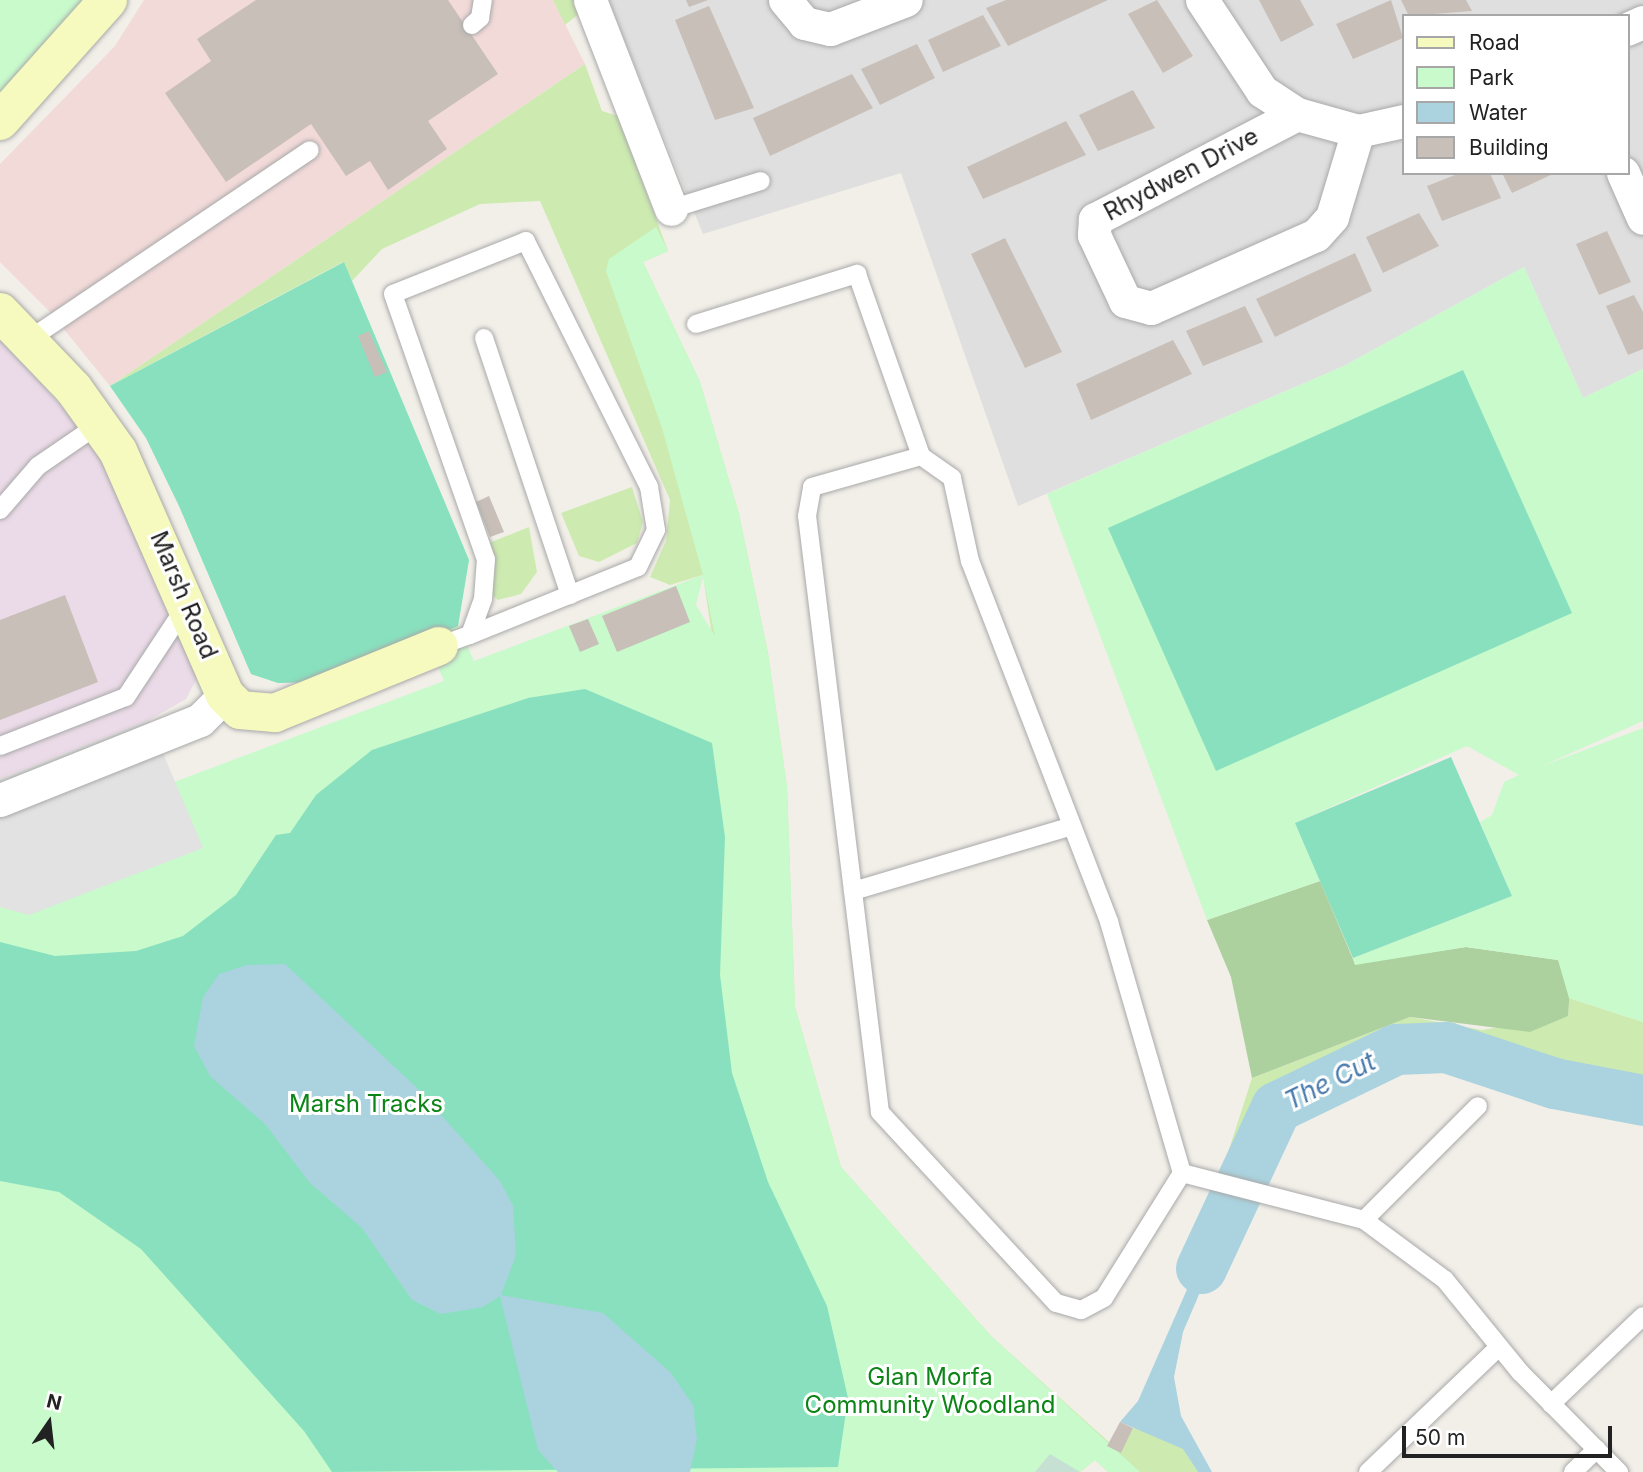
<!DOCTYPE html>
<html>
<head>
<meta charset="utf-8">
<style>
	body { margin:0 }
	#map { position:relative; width:1643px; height:1472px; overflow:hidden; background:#f2efe9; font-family:Inter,sans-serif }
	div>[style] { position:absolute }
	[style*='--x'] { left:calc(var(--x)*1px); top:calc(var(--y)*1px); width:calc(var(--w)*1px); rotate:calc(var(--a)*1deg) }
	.residential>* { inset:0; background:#e0dfdf }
	.commercial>* { inset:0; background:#f2dad9 }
	.industrial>* { inset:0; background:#ebdbe8 }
	.grass>* { inset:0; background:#cdebb0 }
	.forest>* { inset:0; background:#add19e }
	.wetland>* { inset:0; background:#c6e0d4 }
	.park>* { inset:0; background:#c8facc }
	.pitch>* { inset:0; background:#88e0be }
	.parking>* { inset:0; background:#e2e2e2 }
	.water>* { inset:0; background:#aad3df }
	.river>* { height:51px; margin:-25.5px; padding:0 25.5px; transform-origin:25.5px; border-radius:25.5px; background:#aad3df }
	.building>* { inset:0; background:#c7bfb8 }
	.roads { filter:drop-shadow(0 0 2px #a9a9a9) drop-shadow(0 0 2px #a9a9a9) }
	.lane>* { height:18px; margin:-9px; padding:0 9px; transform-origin:9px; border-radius:9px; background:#fff }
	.street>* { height:33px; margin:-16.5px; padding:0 16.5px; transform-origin:16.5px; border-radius:16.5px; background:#fff }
	.secondary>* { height:38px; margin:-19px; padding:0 19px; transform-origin:19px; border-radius:19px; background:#f7fabf }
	span { translate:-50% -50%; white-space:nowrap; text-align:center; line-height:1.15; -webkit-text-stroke:6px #fff; paint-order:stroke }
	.street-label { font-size:24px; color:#222 }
	.park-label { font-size:24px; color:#0c8416 }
	.water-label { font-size:26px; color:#4a7aab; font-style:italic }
	.legend { position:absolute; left:1402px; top:14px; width:228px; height:161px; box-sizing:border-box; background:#fff; border:2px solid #a7a7a7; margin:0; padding:9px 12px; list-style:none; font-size:21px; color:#222 }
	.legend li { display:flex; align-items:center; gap:14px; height:35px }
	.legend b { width:35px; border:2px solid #a7a7a7 }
	.north { position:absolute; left:14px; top:1388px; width:70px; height:70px; -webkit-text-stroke:5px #fff; paint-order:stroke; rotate:14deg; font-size:19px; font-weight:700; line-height:28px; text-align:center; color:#222 }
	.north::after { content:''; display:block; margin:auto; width:24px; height:32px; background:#222; clip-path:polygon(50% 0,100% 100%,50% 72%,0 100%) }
	.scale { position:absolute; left:1402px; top:1426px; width:210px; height:32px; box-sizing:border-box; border:4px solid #222; border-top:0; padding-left:9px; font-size:21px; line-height:24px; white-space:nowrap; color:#222; -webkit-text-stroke:5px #fff; paint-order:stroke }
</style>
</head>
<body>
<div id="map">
	<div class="residential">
		<div style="clip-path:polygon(evenodd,608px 0,1643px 0,1643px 369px,1583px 398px,1524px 267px,1344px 366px,1018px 506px,901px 173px,703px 234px,608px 0,1403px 16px,1627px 16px,1627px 173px,1403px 173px,1403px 16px)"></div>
	</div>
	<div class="commercial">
		<div style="clip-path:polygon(144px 0,553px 0,585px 64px,110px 386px,50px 312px,0 262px,0 164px,115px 46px)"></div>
	</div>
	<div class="industrial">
		<div style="clip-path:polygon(0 336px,101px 452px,199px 674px,186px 699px,149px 720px,0 779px)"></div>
	</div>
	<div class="grass">
		<div style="clip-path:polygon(553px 0,576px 0,581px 12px,565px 25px)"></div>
		<div style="clip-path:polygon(585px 64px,602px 111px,618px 116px,668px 251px,643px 262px,700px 382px,739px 514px,768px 653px,787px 787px,795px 1007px,841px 1167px,991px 1336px,1120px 1452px,1133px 1428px,1159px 1434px,1183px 1448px,1198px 1472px,1108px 1472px,1095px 1460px,1080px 1472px,1050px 1454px,1035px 1472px,836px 1472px,703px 575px,670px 585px,650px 577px,666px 541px,670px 500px,540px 201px,480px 204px,382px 249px,352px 281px,343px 262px,110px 386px)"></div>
		<div style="clip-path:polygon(632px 487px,643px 522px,637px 543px,599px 562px,579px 556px,561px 513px)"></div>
		<div style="clip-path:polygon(529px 527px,537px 572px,521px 594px,498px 600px,491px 594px,489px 543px)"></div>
		<div style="clip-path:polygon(1569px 998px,1643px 1022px,1643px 1088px,1564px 1072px,1445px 1036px,1407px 1035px,1282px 1090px,1255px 1120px,1238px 1173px,1223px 1168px,1252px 1078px,1410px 1017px,1482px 1030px,1568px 1016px)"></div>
	</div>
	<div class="forest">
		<div style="clip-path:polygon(1320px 881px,1355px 964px,1466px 947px,1558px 960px,1570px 988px,1568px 1016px,1530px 1032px,1410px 1017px,1252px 1078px,1231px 977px,1207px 920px)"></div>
	</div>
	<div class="wetland">
		<div style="clip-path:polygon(1049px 1454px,1070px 1460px,1080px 1472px,1035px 1472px)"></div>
	</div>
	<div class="park">
		<div style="clip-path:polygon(0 0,84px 0,0 94px)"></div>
		<div style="clip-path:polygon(evenodd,656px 227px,668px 251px,643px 262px,700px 382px,739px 514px,768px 653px,787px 787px,795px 1007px,841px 1167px,991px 1336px,1140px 1472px,1108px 1472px,1095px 1460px,1080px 1472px,1050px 1454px,1035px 1472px,0 1472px,0 825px,118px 803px,444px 681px,427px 641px,278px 683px,251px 674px,179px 506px,146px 438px,110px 386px,344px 262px,469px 560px,458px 626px,474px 661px,703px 575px,662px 428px,606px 271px,609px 259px,656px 227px,703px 577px,715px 636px,696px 605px,703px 577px)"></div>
		<div style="clip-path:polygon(1524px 267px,1583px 398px,1643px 369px,1643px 721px,1542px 766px,1643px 728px,1643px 1022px,1569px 998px,1558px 960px,1466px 947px,1355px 965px,1353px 958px,1512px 896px,1480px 822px,1492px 815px,1504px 782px,1519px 775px,1467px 746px,1295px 823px,1320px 881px,1207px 920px,1047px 494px,1344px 366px)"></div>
	</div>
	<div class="pitch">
		<div style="clip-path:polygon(344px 262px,469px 560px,458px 626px,320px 682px,278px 683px,251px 674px,179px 506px,146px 438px,110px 386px)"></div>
		<div style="clip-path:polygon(1463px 370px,1572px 613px,1216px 771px,1108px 528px)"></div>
		<div style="clip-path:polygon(585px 689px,712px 743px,725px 837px,720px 975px,732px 1073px,768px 1182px,827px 1306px,848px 1398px,838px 1467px,332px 1472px,304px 1431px,141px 1249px,59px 1192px,0 1181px,0 942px,55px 956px,136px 951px,183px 936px,236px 895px,276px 835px,290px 833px,316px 795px,372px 750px,528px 698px)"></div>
		<div style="clip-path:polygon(1451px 757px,1512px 896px,1353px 958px,1295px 823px)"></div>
	</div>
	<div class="parking">
		<div style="clip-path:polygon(149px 720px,203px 848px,29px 915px,0 907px,0 779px)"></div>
	</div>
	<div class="water">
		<div style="clip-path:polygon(285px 964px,418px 1089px,500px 1181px,513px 1206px,516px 1255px,501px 1295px,603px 1313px,671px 1373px,693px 1405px,697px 1439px,690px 1472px,558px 1472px,538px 1450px,500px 1296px,483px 1307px,441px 1314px,412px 1300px,362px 1228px,310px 1183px,265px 1124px,210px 1076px,194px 1046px,203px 997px,219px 974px,247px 965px)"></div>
		<div style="clip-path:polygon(1225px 1203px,1236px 1208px,1183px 1332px,1174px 1377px,1181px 1416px,1212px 1472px,1198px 1472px,1183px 1449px,1120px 1422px,1138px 1401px)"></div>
	</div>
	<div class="river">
		<div style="--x:1201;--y:1268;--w:178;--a:-65"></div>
		<div style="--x:1276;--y:1107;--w:133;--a:-25.8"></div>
		<div style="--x:1396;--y:1049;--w:50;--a:-2.3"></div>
		<div style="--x:1446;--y:1047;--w:114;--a:18.4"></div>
		<div style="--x:1554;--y:1083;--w:91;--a:10.8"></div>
	</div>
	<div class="building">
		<div style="clip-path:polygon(256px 0,448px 0,498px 74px,428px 121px,447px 149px,388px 190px,370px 161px,346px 176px,311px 124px,226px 182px,165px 93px,211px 61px,197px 39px)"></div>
		<div style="clip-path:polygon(686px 0,708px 0,689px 7px)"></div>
		<div style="clip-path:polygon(1006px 0,1108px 0,1008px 46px,986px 8px)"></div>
		<div style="clip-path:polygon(1157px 0,1193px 56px,1163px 73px,1128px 14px)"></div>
		<div style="clip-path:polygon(1259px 0,1300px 0,1314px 25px,1281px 42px)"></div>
		<div style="clip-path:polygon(1391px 0,1403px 38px,1353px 59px,1336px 24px)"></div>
		<div style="clip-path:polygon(1401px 0,1466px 0,1472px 11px,1409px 16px)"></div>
		<div style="clip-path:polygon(709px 6px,754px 108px,715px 120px,675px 20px)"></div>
		<div style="clip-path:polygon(983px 15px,1001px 46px,943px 72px,928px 40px)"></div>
		<div style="clip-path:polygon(917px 44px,935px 78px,880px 105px,861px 69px)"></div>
		<div style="clip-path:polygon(852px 74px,873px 108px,770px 156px,753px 118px)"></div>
		<div style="clip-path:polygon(1133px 90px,1155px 128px,1098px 151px,1079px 115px)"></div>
		<div style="clip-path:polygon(1066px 121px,1086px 155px,983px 199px,967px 167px)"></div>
		<div style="clip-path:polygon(1460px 173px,1490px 173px,1501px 198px,1442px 221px,1427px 186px)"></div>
		<div style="clip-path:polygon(1502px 173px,1555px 173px,1512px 193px)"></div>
		<div style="clip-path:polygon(1419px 213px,1439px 246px,1383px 273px,1366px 237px)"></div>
		<div style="clip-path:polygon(1607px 231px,1631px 282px,1599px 295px,1576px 244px)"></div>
		<div style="clip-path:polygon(1005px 238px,1062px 352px,1025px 368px,971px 254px)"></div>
		<div style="clip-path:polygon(1355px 253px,1372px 291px,1275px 337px,1256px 299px)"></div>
		<div style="clip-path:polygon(1634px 295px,1643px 312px,1643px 349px,1628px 355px,1606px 306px)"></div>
		<div style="clip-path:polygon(1245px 306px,1263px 342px,1203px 366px,1186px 331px)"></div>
		<div style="clip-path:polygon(369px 331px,387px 372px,375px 377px,358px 336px)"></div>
		<div style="clip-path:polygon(1173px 340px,1192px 374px,1091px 420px,1076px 384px)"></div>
		<div style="clip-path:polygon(489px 496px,504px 532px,490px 537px,476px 502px)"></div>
		<div style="clip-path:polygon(676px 586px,690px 622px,617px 652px,602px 616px)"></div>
		<div style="clip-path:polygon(65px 595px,98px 682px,0 720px,0 620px)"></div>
		<div style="clip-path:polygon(588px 619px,599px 644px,580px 652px,569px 626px)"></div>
		<div style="clip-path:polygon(1120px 1422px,1133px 1428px,1121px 1453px,1107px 1446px)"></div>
	</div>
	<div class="roads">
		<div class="lane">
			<div style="--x:472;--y:25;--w:11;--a:-41"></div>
			<div style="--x:480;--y:18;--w:18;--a:-81"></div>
			<div style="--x:671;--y:209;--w:94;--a:-17.3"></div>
			<div style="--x:696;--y:324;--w:169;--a:-17.3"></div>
			<div style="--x:857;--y:274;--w:193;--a:70.6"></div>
			<div style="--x:484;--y:338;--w:271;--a:71.5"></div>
			<div style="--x:27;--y:341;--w:341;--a:-34"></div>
			<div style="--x:0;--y:510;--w:58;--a:-49.2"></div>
			<div style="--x:38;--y:466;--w:74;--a:-34.5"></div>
			<div style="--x:439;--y:646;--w:33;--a:-20"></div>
			<div style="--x:470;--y:635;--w:181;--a:-22"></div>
			<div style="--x:638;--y:567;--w:41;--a:-64.1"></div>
			<div style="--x:656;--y:530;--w:44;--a:-99.2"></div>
			<div style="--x:649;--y:487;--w:275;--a:-116.6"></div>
			<div style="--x:526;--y:241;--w:143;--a:158.3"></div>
			<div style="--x:393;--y:294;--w:281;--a:70.7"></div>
			<div style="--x:486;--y:559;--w:40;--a:94.3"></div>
			<div style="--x:483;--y:599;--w:38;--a:110"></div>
			<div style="--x:0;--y:746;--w:135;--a:-21.3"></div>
			<div style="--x:126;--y:697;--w:109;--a:-56.6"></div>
			<div style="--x:853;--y:891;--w:228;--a:-16.5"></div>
			<div style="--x:1182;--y:1173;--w:147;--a:122"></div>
			<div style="--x:1104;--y:1298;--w:26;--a:152"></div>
			<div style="--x:1081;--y:1310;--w:26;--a:-164"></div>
			<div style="--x:1056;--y:1303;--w:260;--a:-132.7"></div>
			<div style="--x:880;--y:1112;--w:600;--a:-96.98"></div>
			<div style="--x:807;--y:516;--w:29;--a:-80"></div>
			<div style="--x:812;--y:487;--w:113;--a:-15.9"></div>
			<div style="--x:921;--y:456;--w:38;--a:35"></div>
			<div style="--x:952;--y:478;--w:85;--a:77.8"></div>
			<div style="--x:970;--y:561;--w:387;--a:68.9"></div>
			<div style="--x:1109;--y:922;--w:261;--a:73.8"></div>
			<div style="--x:1182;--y:1173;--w:188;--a:14.5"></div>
			<div style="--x:1364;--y:1220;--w:101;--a:36.5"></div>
			<div style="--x:1445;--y:1280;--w:119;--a:50.8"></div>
			<div style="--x:1520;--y:1372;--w:141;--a:45.3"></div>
			<div style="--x:1364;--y:1220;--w:161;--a:-45"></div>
			<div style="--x:1551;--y:1404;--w:127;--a:-43.7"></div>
			<div style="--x:1368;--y:1472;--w:181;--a:-43.7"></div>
			<div style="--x:1573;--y:1472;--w:33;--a:-44"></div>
		</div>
		<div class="street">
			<div style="--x:590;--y:0;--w:224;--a:68.8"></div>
			<div style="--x:785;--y:0;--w:30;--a:50"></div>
			<div style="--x:804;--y:23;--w:27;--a:13"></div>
			<div style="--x:830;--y:29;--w:81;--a:-20.9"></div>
			<div style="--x:1202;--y:0;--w:109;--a:56.6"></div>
			<div style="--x:1262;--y:91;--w:42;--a:33.3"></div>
			<div style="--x:1297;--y:114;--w:63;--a:15.6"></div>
			<div style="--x:1358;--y:131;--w:46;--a:-12.5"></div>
			<div style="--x:1627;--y:29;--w:17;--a:-24"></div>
			<div style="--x:1297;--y:114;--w:228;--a:152.5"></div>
			<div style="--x:1095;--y:219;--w:16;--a:94"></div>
			<div style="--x:1094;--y:235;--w:73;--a:64.8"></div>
			<div style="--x:1125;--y:301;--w:27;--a:15"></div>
			<div style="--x:1151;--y:308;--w:180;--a:-23.9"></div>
			<div style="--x:1316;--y:235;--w:24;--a:-48"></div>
			<div style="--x:1332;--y:217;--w:90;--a:-73.2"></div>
			<div style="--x:1623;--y:173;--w:49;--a:66"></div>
			<div style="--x:0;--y:800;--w:215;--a:-21.8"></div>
			<div style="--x:200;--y:720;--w:35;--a:-45"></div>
		</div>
		<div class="secondary">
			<div style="--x:0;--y:121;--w:162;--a:-48.2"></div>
			<div style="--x:0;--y:312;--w:105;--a:46.2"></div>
			<div style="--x:73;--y:388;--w:77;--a:54.5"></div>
			<div style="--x:118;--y:451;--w:266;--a:66.3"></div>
			<div style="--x:225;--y:695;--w:21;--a:45"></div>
			<div style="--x:240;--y:710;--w:35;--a:5"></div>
			<div style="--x:275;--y:713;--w:177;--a:-22.2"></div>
		</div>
	</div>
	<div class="street-label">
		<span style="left:1181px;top:174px;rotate:-28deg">Rhydwen Drive</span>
		<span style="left:184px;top:595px;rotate:67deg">Marsh Road</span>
	</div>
	<div class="park-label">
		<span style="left:366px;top:1104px">Marsh Tracks</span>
		<span style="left:930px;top:1391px">Glan Morfa<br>Community Woodland</span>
	</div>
	<div class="water-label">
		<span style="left:1330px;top:1081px;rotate:-26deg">The Cut</span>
	</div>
	<ul class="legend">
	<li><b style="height:9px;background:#f7fabf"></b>Road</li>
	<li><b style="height:19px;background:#c8facc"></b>Park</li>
	<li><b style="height:19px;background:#aad3df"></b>Water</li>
	<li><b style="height:19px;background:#c7bfb8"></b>Building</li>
	</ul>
	<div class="north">N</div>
	<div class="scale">50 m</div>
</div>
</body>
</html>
